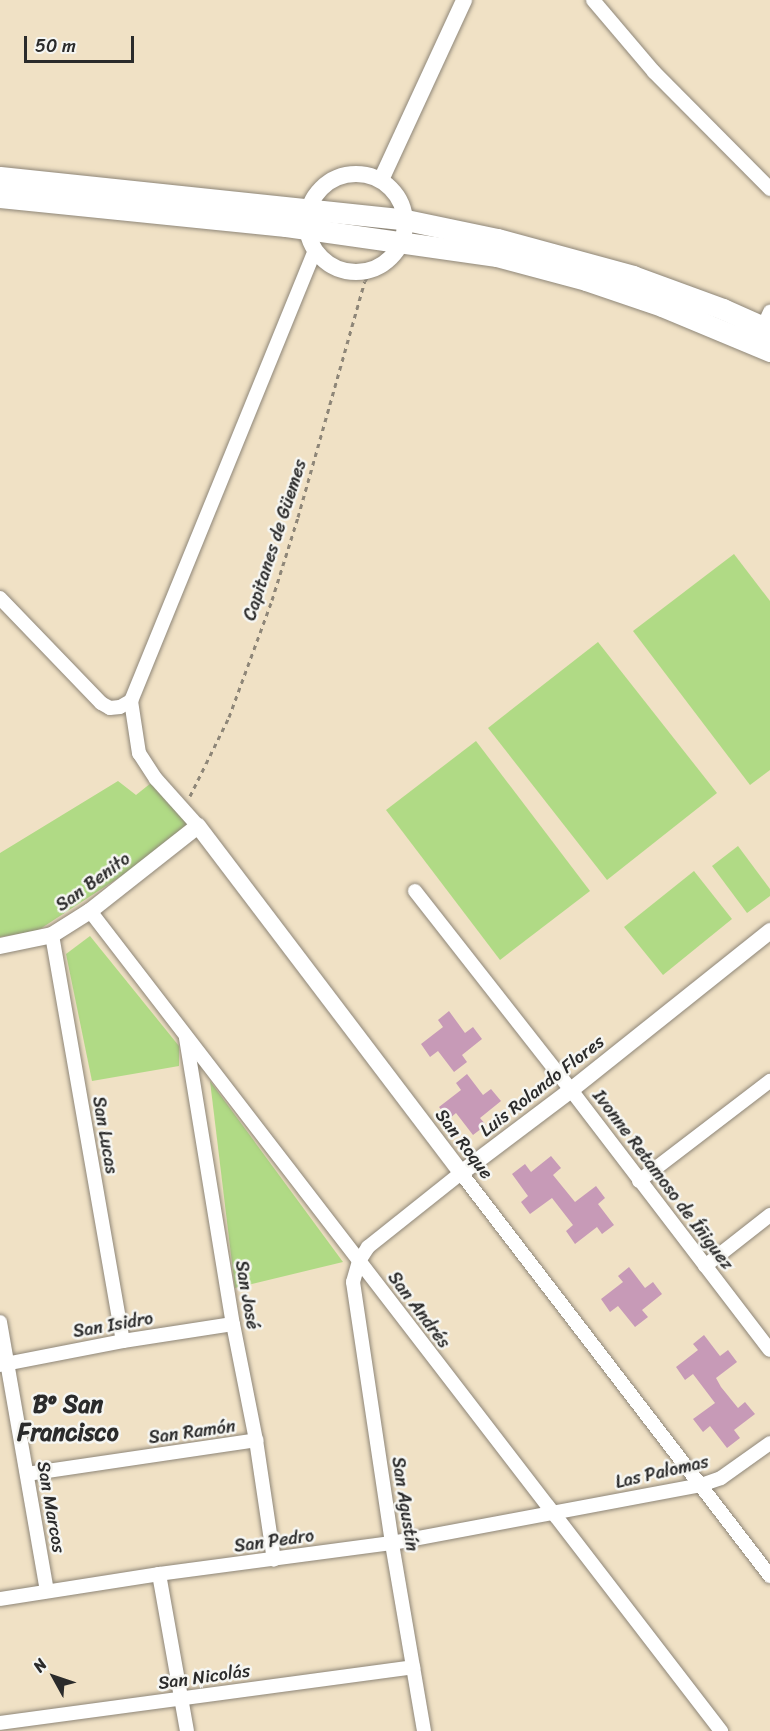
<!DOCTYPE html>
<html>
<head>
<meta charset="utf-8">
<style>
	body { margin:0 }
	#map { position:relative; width:770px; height:1731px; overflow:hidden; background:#f0e1c5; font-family:Sriracha,sans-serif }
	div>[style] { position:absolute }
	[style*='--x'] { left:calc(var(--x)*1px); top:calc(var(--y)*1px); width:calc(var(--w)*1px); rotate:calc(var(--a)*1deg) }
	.green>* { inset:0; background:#b0da85 }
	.building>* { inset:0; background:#c79ab7 }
	.path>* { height:3px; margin-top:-1.5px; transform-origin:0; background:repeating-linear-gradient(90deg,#8e8678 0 4.5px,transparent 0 9px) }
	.roads { filter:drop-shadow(0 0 2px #8e8678) drop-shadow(0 0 2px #8e8678) }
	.minor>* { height:14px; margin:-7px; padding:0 7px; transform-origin:7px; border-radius:7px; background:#fff }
	.tertiary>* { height:16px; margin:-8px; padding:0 8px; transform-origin:8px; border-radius:8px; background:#fff }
	.tertiary>.ring { margin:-8px; padding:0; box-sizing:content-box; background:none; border:16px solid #fff; border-radius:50% }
	.primary>* { height:21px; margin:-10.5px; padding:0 10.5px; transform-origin:10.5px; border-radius:10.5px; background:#fff }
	span { translate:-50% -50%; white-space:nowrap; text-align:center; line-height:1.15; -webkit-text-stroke:5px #f6f6f2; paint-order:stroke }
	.street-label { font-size:18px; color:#2b2b2b }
	.district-label { font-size:24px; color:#2b2b2b; font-weight:700 }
	.north { position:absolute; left:24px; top:1647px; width:60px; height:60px; -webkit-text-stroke:4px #f6f6f2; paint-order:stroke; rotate:310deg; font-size:16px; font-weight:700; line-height:24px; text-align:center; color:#2b2b2b }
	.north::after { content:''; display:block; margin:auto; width:21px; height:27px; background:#2b2b2b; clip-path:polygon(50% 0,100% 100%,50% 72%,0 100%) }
	.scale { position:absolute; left:24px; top:36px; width:110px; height:27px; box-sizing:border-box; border:3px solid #2b2b2b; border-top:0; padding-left:8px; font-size:18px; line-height:21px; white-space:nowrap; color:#2b2b2b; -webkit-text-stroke:4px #f6f6f2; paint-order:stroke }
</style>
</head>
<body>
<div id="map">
	<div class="green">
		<div style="clip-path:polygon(734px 554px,770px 601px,770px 770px,750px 785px,633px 631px)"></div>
		<div style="clip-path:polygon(598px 642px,717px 793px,607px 880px,488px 728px)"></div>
		<div style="clip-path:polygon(476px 741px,590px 891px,500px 960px,386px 810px)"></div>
		<div style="clip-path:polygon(156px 779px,198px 826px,37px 931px,0 937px,0 853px,118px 781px,136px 795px)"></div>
		<div style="clip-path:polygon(738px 846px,770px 889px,770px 896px,747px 913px,712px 866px)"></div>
		<div style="clip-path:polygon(694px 871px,732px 919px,663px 975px,624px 927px)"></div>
		<div style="clip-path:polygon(90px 936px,179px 1046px,179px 1066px,92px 1081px,66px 954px)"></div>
		<div style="clip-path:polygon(210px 1081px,343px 1262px,235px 1288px)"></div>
	</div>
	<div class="building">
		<div style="clip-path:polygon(449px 1011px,465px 1033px,473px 1027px,482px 1039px,462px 1055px,467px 1062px,454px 1072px,438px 1051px,430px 1057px,421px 1044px,443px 1027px,438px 1020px)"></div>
		<div style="clip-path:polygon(467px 1074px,483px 1095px,491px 1089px,501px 1101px,480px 1118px,486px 1125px,473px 1135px,456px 1113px,449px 1119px,439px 1107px,461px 1090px,456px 1083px)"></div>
		<div style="clip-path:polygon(551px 1156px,561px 1168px,553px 1175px,575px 1202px,596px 1186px,605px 1198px,598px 1204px,614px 1225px,602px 1234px,597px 1227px,575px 1244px,566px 1231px,573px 1225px,552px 1198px,530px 1214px,521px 1202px,528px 1196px,512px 1174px,525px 1164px,531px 1172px)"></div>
		<div style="clip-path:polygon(629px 1267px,645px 1288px,653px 1282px,662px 1294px,642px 1310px,648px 1317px,635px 1327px,618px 1306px,610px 1312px,601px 1299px,623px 1282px,618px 1276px)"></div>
		<div style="clip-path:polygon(704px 1335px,720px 1356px,728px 1350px,737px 1362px,716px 1378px,721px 1387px,738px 1408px,745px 1402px,755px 1414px,734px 1430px,740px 1438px,727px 1448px,710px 1426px,703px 1432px,693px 1419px,715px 1403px,693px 1374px,685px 1380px,676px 1367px,698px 1350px,693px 1344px)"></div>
	</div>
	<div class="path">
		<div style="--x:190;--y:796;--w:88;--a:-63.7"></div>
		<div style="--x:229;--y:717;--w:125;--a:-69.8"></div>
		<div style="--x:272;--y:600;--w:87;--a:-72.6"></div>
		<div style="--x:298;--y:517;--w:245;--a:-74.2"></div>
		<div style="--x:365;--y:281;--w:13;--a:-58"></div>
	</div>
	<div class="roads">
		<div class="minor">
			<div style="--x:593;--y:0;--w:94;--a:49.7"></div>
			<div style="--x:654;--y:72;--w:165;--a:45.2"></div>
			<div style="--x:763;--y:327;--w:17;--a:-65"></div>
			<div style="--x:0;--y:598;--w:146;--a:46.1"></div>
			<div style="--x:101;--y:703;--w:10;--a:29"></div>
			<div style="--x:110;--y:708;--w:10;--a:-6"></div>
			<div style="--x:120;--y:707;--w:13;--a:-29"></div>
			<div style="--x:131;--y:701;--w:53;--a:81.3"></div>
			<div style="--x:139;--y:753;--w:31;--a:57"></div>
			<div style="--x:156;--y:779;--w:63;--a:48.2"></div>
			<div style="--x:131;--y:701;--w:487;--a:-67.8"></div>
			<div style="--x:415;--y:891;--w:253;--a:51.9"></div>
			<div style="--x:571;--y:1090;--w:327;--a:52.6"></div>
			<div style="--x:90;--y:911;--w:1035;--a:52.42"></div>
			<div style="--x:52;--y:935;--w:412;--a:80.1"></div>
			<div style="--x:186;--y:1038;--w:290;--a:80.7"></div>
			<div style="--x:233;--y:1324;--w:118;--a:78.8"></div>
			<div style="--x:256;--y:1440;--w:121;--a:81.5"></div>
			<div style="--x:639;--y:1181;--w:165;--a:-37.4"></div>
			<div style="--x:705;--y:1266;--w:83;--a:-38.1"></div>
			<div style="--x:0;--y:1322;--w:273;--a:80.1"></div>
			<div style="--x:0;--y:1365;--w:125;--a:-11"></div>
			<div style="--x:123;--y:1341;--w:111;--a:-8.8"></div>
			<div style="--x:27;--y:1474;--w:232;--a:-8.4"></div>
			<div style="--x:159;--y:1574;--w:159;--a:79.9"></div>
			<div style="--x:0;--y:1599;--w:161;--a:-8.9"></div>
			<div style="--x:159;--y:1574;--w:235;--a:-7.6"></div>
			<div style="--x:392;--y:1543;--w:314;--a:-10.6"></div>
			<div style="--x:701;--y:1485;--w:21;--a:-19"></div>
			<div style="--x:721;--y:1478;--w:60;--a:-35.5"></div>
			<div style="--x:0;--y:1723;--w:417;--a:-7.7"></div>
			<div style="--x:424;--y:1731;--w:191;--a:-99.7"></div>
			<div style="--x:392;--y:1543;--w:264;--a:-98.5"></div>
			<div style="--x:353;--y:1282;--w:22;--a:-74"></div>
			<div style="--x:359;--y:1261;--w:17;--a:-57"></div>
			<div style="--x:368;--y:1247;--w:119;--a:-38.5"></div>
			<div style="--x:461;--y:1173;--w:508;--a:52.52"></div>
		</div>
		<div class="tertiary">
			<div class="ring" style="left:307px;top:174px;width:82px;height:82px"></div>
			<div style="--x:381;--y:180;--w:198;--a:-65.2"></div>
			<div style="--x:0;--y:946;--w:53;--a:-11.9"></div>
			<div style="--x:52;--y:935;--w:45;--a:-32.3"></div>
			<div style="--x:90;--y:911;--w:137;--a:-38.2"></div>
			<div style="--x:198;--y:826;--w:435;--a:52.8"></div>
			<div style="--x:461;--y:1173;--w:138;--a:-37"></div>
			<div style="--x:571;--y:1090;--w:255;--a:-38.6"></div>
		</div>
		<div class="primary">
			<div style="--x:0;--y:177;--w:408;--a:6"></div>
			<div style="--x:406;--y:220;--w:93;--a:11.8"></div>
			<div style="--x:497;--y:239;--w:141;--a:15.2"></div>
			<div style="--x:633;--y:276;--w:96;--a:20.1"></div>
			<div style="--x:723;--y:309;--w:51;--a:24.1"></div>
			<div style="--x:0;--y:197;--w:287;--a:5.8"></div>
			<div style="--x:286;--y:226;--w:213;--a:8.1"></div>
			<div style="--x:497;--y:256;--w:92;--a:15.1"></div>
			<div style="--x:586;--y:280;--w:80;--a:18.9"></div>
			<div style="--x:662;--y:306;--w:117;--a:22.6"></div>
		</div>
	</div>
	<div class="street-label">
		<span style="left:275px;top:540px;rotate:-72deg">Capitanes de Güemes</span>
		<span style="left:93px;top:882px;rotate:-36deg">San Benito</span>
		<span style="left:542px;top:1086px;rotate:-38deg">Luis Rolando Flores</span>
		<span style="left:105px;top:1135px;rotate:80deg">San Lucas</span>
		<span style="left:464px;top:1144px;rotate:53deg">San Roque</span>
		<span style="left:663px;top:1180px;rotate:53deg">Ivonne Retamoso de Íñiguez</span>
		<span style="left:247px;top:1295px;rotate:80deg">San José</span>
		<span style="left:419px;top:1310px;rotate:53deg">San Andrés</span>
		<span style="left:113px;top:1325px;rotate:-10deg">San Isidro</span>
		<span style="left:192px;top:1432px;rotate:-8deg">San Ramón</span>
		<span style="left:662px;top:1472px;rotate:-13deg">Las Palomas</span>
		<span style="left:405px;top:1504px;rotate:81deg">San Agustín</span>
		<span style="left:51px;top:1507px;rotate:80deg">San Marcos</span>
		<span style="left:274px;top:1541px;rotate:-8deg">San Pedro</span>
		<span style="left:204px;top:1677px;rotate:-8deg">San Nicolás</span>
	</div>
	<div class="district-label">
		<span style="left:68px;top:1419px">Bº San<br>Francisco</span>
	</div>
	<div class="north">N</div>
	<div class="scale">50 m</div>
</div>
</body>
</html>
